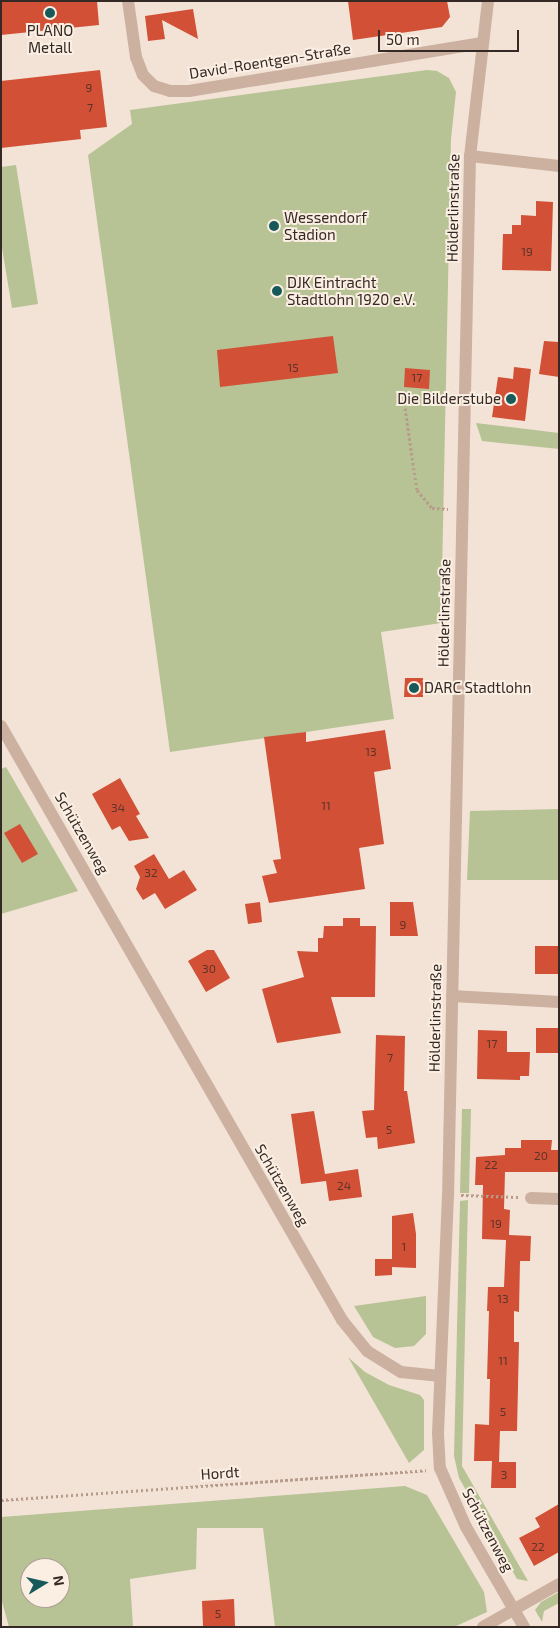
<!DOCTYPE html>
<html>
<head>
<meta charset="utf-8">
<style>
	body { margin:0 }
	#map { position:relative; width:560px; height:1628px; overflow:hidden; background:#f3e3d6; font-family:"Exo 2",sans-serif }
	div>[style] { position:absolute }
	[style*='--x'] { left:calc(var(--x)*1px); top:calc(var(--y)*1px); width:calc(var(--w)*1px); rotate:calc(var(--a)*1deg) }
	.green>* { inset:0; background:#b7c395 }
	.building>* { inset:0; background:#d15036 }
	.path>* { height:3px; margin-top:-1.5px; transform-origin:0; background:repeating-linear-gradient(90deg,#b79b8b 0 2.5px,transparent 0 5px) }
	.minor>* { height:12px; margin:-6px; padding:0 6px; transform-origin:6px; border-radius:6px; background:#ccb1a1 }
	.dots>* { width:14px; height:14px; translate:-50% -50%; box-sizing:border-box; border:2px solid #fbeee2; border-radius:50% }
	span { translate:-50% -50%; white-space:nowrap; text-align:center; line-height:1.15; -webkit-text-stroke:4px #fbeee2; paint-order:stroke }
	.number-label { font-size:12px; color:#5c3329 }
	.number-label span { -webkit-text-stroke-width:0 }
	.poi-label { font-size:15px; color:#352925 }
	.left { translate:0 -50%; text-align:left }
	.right { translate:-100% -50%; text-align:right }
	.street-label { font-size:15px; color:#352925 }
	.frame { position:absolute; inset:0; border:2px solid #352925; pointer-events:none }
	.north { position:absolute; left:20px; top:1558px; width:50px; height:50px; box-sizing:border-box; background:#fbeee2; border:1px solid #ac9f96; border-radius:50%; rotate:81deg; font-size:14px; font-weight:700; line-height:20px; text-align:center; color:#352925 }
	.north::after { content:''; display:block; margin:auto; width:18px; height:22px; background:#175a59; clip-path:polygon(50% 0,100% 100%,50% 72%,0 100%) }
	.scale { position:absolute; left:378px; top:30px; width:141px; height:22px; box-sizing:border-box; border:2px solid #352925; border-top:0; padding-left:6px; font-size:15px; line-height:18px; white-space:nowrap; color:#352925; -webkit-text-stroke:4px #fbeee2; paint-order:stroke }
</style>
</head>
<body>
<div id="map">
	<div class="green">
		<div style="clip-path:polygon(427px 70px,437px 71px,449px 78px,456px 92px,451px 139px,441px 623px,381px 632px,394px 719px,170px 752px,88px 155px,132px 124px,130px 110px)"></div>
		<div style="clip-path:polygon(16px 165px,38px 304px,12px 308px,1px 242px,1px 167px)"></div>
		<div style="clip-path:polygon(476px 423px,559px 433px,559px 449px,482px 441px)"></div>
		<div style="clip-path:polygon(6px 767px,78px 891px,1px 914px,1px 769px)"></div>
		<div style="clip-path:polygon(559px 809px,559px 880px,467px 880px,470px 811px)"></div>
		<div style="clip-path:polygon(462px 1109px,471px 1109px,469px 1193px,460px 1193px)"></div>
		<div style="clip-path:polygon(468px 1200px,462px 1466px,528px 1581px,517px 1579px,459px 1478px,454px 1456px,460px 1201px)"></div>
		<div style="clip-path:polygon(426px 1296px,426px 1334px,414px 1346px,395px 1348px,373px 1337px,354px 1306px)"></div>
		<div style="clip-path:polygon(348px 1357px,365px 1372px,389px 1385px,420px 1395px,424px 1400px,424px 1450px,409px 1463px)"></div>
		<div style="clip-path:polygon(evenodd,405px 1486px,427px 1495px,484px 1592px,487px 1612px,454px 1627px,275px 1627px,263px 1528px,197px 1528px,196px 1569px,130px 1579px,133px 1627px,9px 1627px,1px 1598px,1px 1517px,405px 1486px,30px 1568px,60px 1568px,60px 1598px,30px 1598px,30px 1568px)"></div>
		<div style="clip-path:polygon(559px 1592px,559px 1603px,544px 1611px,542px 1622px,535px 1610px,541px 1602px)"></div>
	</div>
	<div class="building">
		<div style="clip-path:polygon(1px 1px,97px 1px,99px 25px,1px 35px)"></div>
		<div style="clip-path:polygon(348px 1px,447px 1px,450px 17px,442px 27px,353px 40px)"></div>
		<div style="clip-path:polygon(193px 9px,198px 39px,162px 20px,165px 39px,148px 41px,145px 16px)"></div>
		<div style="clip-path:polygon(100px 70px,107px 127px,80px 130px,81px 139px,1px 148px,1px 81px)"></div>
		<div style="clip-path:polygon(536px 201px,553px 202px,551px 271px,502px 270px,503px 234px,512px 234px,512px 225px,521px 225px,521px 215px,536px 216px)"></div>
		<div style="clip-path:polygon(333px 336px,338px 373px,220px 387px,217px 350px)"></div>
		<div style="clip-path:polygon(544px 341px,559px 342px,559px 377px,539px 374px)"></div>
		<div style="clip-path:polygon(514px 367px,531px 369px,525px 421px,492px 417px,498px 377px,513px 379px)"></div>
		<div style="clip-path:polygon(405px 368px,430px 370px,429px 389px,404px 387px)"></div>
		<div style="clip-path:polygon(405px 678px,423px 678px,423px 697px,404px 697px)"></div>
		<div style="clip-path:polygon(385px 730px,391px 769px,374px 772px,384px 844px,359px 848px,365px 889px,269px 903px,262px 876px,277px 873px,273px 860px,281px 859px,264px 737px,306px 732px,306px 742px)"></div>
		<div style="clip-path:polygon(120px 778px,140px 814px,136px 816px,149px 838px,129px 841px,120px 826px,112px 830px,92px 794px)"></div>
		<div style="clip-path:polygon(20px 824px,38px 854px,22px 863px,4px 833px)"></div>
		<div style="clip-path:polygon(154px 854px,169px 879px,184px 870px,197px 890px,165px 909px,155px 893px,143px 900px,136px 889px,140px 877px,134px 866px)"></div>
		<div style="clip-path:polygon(260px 902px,262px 922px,248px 924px,245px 904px)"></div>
		<div style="clip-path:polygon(390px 902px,413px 902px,418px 936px,390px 936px)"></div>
		<div style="clip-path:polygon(343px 918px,360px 918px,360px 926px,376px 926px,375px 997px,331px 997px,341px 1033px,277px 1043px,262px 989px,304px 977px,297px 951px,318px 952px,318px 938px,323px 938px,324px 926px,343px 926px)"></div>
		<div style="clip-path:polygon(535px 946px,559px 946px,559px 974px,535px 974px)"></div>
		<div style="clip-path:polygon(207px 950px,214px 950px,230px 978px,206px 992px,188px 961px)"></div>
		<div style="clip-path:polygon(536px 1028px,559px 1028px,559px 1053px,536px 1053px)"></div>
		<div style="clip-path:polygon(478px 1030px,507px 1031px,507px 1052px,530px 1052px,529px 1076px,520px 1076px,520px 1080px,477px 1079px)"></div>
		<div style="clip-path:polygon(376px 1035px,405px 1036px,404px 1091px,407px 1091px,415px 1143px,378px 1149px,377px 1137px,366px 1138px,362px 1111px,374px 1110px)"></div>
		<div style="clip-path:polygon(314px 1111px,325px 1174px,358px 1169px,362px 1197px,329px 1201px,326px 1181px,301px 1184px,291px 1114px)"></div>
		<div style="clip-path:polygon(521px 1140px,552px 1140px,551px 1150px,559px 1150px,559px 1172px,505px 1172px,504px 1209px,510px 1210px,509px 1235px,531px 1236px,530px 1261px,520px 1261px,519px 1312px,514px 1311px,514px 1342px,519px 1342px,517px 1431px,500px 1431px,499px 1462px,516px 1462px,516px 1488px,491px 1488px,492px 1461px,474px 1461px,475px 1424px,489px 1425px,490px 1379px,487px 1379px,489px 1311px,487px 1311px,488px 1287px,504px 1287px,506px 1240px,482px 1239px,483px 1185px,475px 1185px,476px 1157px,505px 1155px,505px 1148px,521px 1148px)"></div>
		<div style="clip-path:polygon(413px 1213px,416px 1234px,416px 1268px,392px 1267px,392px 1275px,375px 1276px,375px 1259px,392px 1259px,392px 1216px)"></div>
		<div style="clip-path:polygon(559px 1504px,559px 1552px,534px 1566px,519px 1538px,540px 1527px,535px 1518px)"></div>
		<div style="clip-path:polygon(234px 1599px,235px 1626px,203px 1627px,202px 1601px)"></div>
	</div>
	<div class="path">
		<div style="--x:405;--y:408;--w:83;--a:81.7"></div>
		<div style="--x:417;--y:490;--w:23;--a:50"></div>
		<div style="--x:432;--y:508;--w:16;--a:4"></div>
		<div style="--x:461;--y:1195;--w:57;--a:2"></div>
		<div style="--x:1;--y:1500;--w:426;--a:-4"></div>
	</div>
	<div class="minor">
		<div style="--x:128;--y:1;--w:57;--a:81.9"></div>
		<div style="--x:136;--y:57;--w:19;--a:69"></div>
		<div style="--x:143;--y:75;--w:16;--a:45"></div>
		<div style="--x:154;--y:86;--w:17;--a:17"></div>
		<div style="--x:170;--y:91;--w:19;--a:0"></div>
		<div style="--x:189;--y:91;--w:297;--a:-9.3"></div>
		<div style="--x:488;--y:1;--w:156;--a:96.6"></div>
		<div style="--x:470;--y:156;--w:1039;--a:91.21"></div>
		<div style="--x:448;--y:1195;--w:238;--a:92.4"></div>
		<div style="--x:438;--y:1433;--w:35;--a:87"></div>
		<div style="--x:440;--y:1468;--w:64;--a:66.2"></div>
		<div style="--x:466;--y:1527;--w:116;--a:59.9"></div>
		<div style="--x:470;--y:156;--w:90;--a:6.4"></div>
		<div style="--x:1;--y:726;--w:685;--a:60.14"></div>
		<div style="--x:342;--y:1320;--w:40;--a:51"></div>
		<div style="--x:367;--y:1351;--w:40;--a:32"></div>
		<div style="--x:401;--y:1372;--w:39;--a:6"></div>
		<div style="--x:452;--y:996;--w:107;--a:3.2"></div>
		<div style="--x:531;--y:1198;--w:28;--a:2"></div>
		<div style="--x:483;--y:1627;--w:87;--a:-29.5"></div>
	</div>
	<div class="dots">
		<div style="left:50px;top:13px;background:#175a59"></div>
		<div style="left:274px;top:226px;background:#175a59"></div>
		<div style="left:277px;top:291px;background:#175a59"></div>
		<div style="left:511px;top:399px;background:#175a59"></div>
		<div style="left:414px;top:688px;background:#175a59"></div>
	</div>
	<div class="number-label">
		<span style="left:89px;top:88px">9</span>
		<span style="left:90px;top:108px">7</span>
		<span style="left:527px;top:252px">19</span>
		<span style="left:293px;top:368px">15</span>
		<span style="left:417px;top:378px">17</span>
		<span style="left:371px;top:752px">13</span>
		<span style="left:326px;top:806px">11</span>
		<span style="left:118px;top:808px">34</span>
		<span style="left:151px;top:873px">32</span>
		<span style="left:403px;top:925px">9</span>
		<span style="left:209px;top:969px">30</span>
		<span style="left:492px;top:1044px">17</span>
		<span style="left:390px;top:1058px">7</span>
		<span style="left:389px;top:1130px">5</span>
		<span style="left:541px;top:1156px">20</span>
		<span style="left:491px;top:1165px">22</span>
		<span style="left:344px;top:1186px">24</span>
		<span style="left:496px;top:1224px">19</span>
		<span style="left:404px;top:1247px">1</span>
		<span style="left:503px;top:1299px">13</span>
		<span style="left:503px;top:1361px">11</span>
		<span style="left:503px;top:1412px">5</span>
		<span style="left:504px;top:1475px">3</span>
		<span style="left:538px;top:1547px">22</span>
		<span style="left:218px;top:1614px">5</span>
	</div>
	<div class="poi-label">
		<span style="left:50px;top:39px">PLANO<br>Metall</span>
		<span class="left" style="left:284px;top:226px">Wessendorf<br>Stadion</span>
		<span class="left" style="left:287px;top:291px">DJK Eintracht<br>Stadtlohn 1920 e.V.</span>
		<span class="right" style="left:501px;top:399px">Die Bilderstube</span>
		<span class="left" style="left:424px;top:688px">DARC Stadtlohn</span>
	</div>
	<div class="street-label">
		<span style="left:270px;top:61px;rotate:-9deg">David-Roentgen-Straße</span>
		<span style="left:453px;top:208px;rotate:-89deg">Hölderlinstraße</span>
		<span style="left:444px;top:613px;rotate:-89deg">Hölderlinstraße</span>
		<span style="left:82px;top:833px;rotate:60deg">Schützenweg</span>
		<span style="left:435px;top:1018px;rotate:-89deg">Hölderlinstraße</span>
		<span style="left:282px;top:1185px;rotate:60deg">Schützenweg</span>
		<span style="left:220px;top:1473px;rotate:-4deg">Hordt</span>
		<span style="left:488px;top:1530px;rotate:62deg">Schützenweg</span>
	</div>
	<div class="frame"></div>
	<div class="north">N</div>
	<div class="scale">50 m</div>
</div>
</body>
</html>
